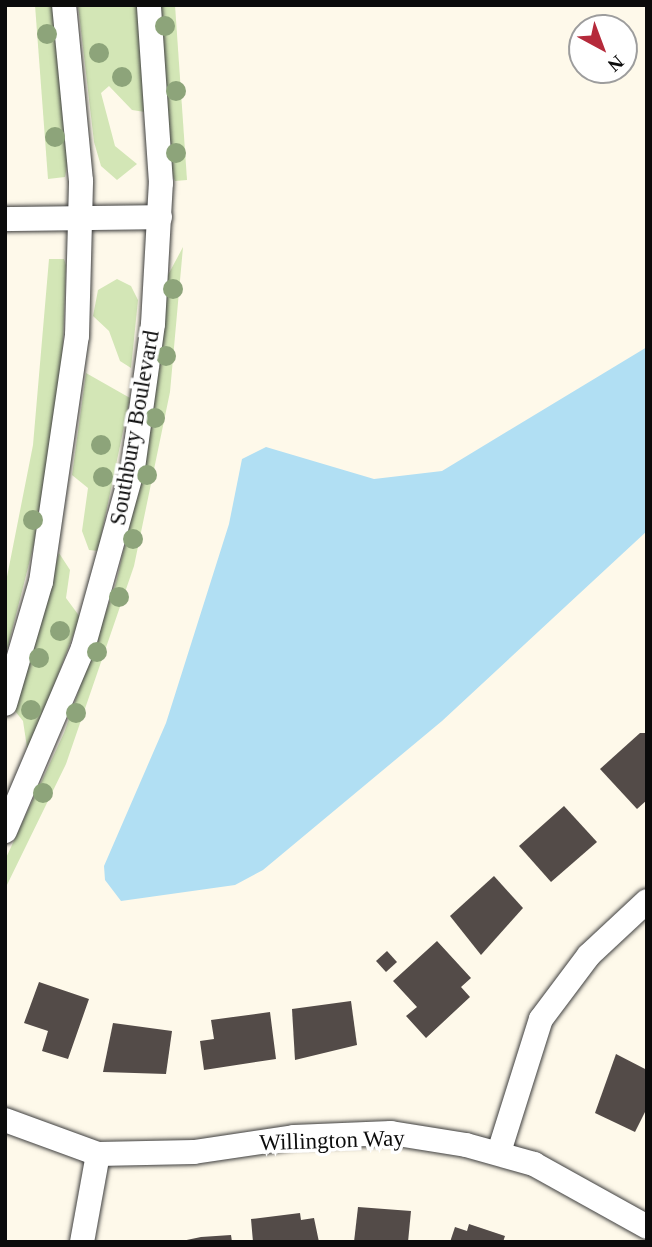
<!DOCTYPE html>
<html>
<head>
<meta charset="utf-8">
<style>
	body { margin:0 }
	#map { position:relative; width:652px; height:1247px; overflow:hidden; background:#fef9ea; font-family:"Times New Roman",serif }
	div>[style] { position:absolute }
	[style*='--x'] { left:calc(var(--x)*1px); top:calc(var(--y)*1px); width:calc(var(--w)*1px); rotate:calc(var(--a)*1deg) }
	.green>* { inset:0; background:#d3e6b6 }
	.water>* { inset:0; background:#b1dff3 }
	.building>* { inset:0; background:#534b48 }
	.roads { filter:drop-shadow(0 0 2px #3e3e3e) drop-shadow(0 0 2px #3e3e3e) }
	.street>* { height:24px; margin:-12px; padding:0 12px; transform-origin:12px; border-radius:12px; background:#fff }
	.trees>* { width:20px; height:20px; margin:-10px; border-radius:50%; background:#8da47a }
	span { translate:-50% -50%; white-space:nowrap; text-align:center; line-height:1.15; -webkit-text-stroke:7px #fff; paint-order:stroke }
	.street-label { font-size:23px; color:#0b0b0b }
	.frame { position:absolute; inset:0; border:7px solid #0b0b0b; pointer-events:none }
	.north { position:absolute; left:568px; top:14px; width:70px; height:70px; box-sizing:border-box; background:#fff; border:2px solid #9d9d9d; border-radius:50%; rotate:139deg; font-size:19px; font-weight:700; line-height:28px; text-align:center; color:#0b0b0b }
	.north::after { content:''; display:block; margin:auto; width:24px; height:32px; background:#b52a3b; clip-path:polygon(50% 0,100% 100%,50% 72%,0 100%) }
</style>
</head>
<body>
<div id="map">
	<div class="green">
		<div style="clip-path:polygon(35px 5px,53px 5px,68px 161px,65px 177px,48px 179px)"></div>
		<div style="clip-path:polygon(78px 5px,137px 5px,145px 112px,132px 110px,109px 86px,101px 93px,115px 146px,137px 164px,117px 180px,101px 166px,94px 142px)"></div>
		<div style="clip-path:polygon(160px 5px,175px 5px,187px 180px,175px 181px,172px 174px)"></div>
		<div style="clip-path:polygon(183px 247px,170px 392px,134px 566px,66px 764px,5px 889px,5px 860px,64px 733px,116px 583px,147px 450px,168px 275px)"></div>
		<div style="clip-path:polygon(49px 259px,64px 259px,66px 265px,62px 368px,34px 544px,5px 658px,5px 587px,33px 445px)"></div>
		<div style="clip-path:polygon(117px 279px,131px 286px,138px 300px,131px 368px,120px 361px,109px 331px,93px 316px,98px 290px)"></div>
		<div style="clip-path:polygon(86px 373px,130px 398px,98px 551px,89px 550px,82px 531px,88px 488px,72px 475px)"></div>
		<div style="clip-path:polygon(59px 553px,70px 570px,66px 598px,80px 617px,28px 754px,23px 721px,15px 711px)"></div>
	</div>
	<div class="water">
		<div style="clip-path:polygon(647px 347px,647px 531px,442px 721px,263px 870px,235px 885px,121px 901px,105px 880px,104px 866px,166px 723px,229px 524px,242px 459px,266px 447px,374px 479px,442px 471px)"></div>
	</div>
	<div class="building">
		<div style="clip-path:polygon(640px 733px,647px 733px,647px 800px,637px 809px,600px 769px)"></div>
		<div style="clip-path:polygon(564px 806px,597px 842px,551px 882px,519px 846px)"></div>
		<div style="clip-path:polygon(494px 876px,523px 908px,481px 955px,450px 916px)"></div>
		<div style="clip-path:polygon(437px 941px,471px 978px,461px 987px,470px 997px,426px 1038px,406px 1016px,417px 1007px,393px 981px)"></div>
		<div style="clip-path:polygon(387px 951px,397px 962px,386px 972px,376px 961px)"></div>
		<div style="clip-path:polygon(39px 982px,89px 999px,68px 1059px,42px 1051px,48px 1031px,24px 1023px)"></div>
		<div style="clip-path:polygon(351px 1001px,357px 1045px,295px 1060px,292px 1009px)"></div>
		<div style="clip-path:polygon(270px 1012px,276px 1059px,204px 1070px,200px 1041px,214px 1039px,211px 1020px)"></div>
		<div style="clip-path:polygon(113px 1023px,172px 1031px,166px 1074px,103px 1072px)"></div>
		<div style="clip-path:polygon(616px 1054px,647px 1070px,647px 1108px,635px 1132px,595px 1113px)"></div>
		<div style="clip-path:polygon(358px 1207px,411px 1211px,408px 1242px,354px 1242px)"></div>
		<div style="clip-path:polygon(300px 1213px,301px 1220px,314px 1218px,319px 1242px,253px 1242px,251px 1219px)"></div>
		<div style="clip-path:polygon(469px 1224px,505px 1236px,503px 1242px,450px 1242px,455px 1227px,467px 1231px)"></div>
		<div style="clip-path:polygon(231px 1235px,232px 1242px,177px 1242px,201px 1237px)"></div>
	</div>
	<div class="roads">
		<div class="street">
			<div style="--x:5;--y:219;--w:155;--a:-0.7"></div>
			<div style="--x:5;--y:704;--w:127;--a:-73.6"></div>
			<div style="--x:41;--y:582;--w:249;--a:-81.7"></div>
			<div style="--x:77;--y:336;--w:155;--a:-88.5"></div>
			<div style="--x:81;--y:181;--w:177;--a:-95.5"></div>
			<div style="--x:5;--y:831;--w:199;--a:-66.9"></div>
			<div style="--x:83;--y:648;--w:187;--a:-74.5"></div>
			<div style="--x:133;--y:468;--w:145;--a:-82.1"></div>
			<div style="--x:153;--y:324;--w:141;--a:-86.8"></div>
			<div style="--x:161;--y:183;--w:178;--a:-93.9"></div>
			<div style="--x:5;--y:1120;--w:99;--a:20.1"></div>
			<div style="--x:98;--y:1154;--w:96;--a:-1.2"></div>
			<div style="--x:194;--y:1152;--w:101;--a:-8.5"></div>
			<div style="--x:294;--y:1137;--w:97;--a:-2.4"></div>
			<div style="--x:391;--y:1133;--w:76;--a:9.1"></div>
			<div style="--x:466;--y:1145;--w:71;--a:15.6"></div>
			<div style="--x:534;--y:1164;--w:129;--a:29.1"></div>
			<div style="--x:499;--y:1152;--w:139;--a:-72.5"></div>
			<div style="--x:541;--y:1019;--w:80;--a:-53.1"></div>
			<div style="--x:589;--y:955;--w:79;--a:-43"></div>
			<div style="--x:82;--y:1242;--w:89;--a:-79.7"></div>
		</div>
	</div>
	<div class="trees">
		<div style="left:165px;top:26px"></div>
		<div style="left:47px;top:34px"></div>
		<div style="left:99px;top:53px"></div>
		<div style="left:122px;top:77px"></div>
		<div style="left:176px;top:91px"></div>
		<div style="left:55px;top:137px"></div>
		<div style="left:176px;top:153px"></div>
		<div style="left:173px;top:289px"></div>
		<div style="left:166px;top:356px"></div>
		<div style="left:155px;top:418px"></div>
		<div style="left:101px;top:445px"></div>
		<div style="left:147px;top:475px"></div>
		<div style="left:103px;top:477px"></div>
		<div style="left:33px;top:520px"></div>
		<div style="left:133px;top:539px"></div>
		<div style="left:119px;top:597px"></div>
		<div style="left:60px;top:631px"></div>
		<div style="left:97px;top:652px"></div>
		<div style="left:39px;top:658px"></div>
		<div style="left:31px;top:710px"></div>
		<div style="left:76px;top:713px"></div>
		<div style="left:43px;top:793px"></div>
	</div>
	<div class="street-label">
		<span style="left:135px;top:428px;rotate:-80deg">Southbury Boulevard</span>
		<span style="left:332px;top:1141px;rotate:-2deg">Willington Way</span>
	</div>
	<div class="frame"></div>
	<div class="north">N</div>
</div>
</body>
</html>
